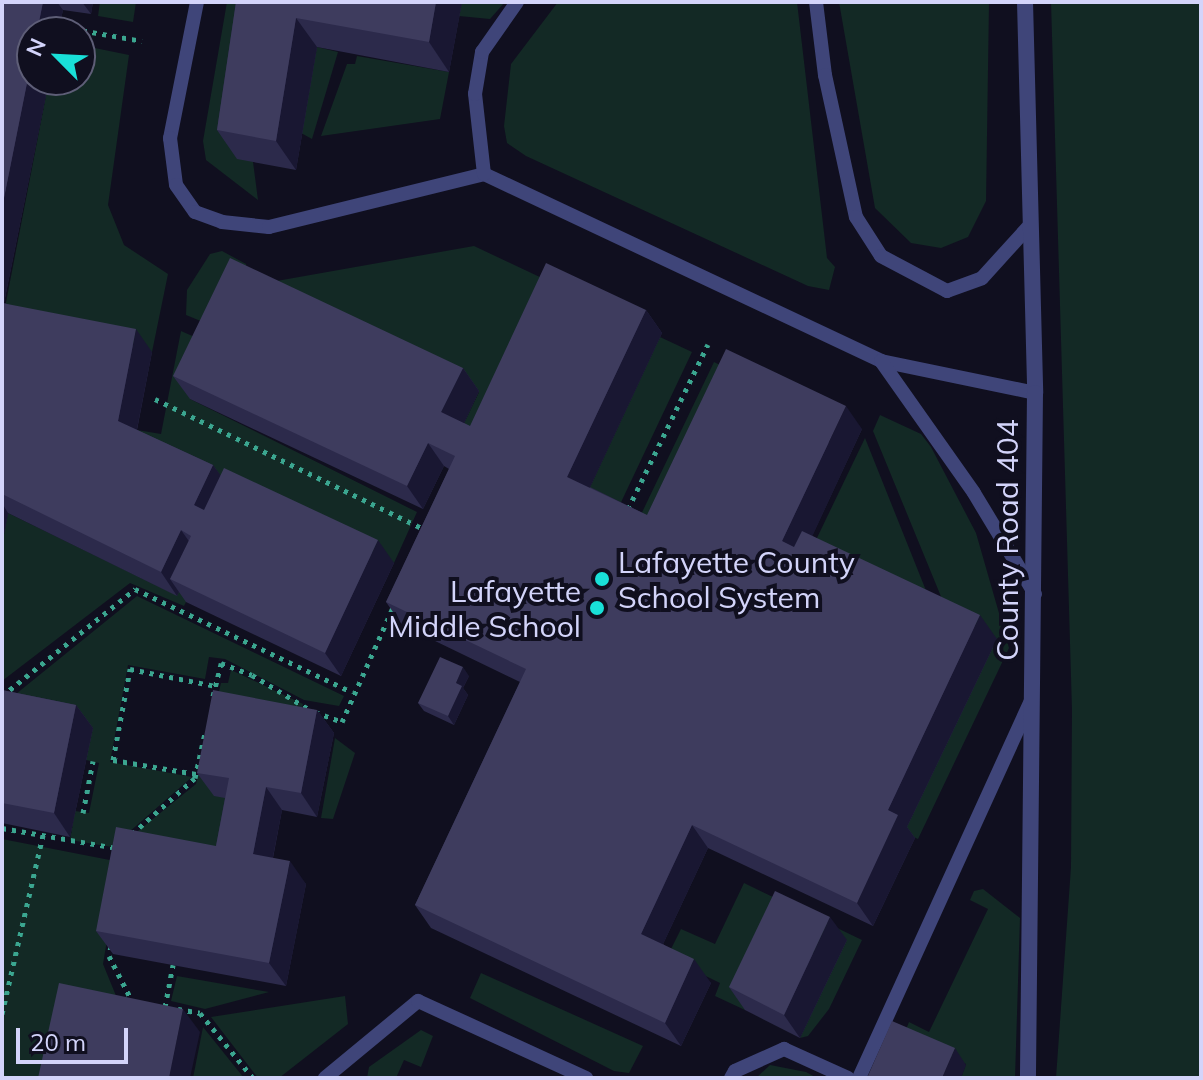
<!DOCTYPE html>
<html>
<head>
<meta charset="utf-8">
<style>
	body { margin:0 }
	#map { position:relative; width:1203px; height:1080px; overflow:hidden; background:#100f1f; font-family:Mulish,sans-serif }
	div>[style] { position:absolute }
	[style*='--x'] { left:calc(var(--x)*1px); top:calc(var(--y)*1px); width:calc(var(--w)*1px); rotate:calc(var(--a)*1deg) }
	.green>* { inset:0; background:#132925 }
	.path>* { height:5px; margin-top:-2.5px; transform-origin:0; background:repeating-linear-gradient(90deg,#3ba690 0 4px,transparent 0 10px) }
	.lane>* { height:14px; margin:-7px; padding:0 7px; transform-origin:7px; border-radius:7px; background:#3f4579 }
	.street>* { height:16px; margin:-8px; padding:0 8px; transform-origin:8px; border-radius:8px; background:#3f4579 }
	.wall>* { inset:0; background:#2c2a4b }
	.shaded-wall>* { inset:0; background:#191732 }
	.building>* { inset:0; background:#3e3c5e }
	.dots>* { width:22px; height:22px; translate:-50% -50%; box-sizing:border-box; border:4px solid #100f1f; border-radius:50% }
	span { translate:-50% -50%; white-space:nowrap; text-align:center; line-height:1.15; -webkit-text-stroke:8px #100f1f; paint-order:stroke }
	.street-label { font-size:30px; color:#d3d4fa }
	.poi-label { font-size:30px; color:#d3d4fa }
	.left { translate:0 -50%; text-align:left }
	.right { translate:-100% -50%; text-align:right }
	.frame { position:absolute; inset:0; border:4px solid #d3d4fa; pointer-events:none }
	.north { position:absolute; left:16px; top:16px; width:80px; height:80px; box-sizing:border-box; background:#100f1f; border:2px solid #5e5e77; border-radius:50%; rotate:294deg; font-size:22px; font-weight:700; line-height:32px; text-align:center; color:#d3d4fa }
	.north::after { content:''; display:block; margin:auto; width:28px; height:36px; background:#19e0d8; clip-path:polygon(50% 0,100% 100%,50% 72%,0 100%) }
	.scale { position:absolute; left:16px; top:1028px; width:112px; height:36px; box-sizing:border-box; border:4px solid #d3d4fa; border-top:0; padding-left:10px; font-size:24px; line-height:28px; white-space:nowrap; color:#d3d4fa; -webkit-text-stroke:6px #100f1f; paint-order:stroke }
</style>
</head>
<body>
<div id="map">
	<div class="green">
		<div style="clip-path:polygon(100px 2px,136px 2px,133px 22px,98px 16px)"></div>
		<div style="clip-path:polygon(227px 2px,261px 2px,253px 162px,258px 200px,206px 160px,203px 141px)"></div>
		<div style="clip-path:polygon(462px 2px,505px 2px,490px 19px,459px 16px)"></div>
		<div style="clip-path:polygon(558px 2px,797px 2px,827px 258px,835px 267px,829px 290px,808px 286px,526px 156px,507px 143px,504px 126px,511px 64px)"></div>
		<div style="clip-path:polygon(839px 2px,989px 2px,986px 201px,968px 237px,941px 248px,911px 243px,875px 208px)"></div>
		<div style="clip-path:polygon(1051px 2px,1201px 2px,1201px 1078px,1056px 1078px,1071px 867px,1072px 710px)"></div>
		<div style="clip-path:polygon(80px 45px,129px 55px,108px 205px,124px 245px,168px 274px,152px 352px,2px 323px,49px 80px,80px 80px)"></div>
		<div style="clip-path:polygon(317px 47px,338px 52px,312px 139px,301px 133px)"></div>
		<div style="clip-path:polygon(357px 56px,449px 72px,440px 119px,321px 136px,347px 64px,355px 64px)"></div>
		<div style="clip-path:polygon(474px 246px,544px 279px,467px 440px,458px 436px,479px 392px,254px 285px)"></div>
		<div style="clip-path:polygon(222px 251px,246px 264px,247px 274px,213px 326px,186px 315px,187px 290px,210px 254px)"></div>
		<div style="clip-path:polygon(181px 331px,215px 346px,190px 399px,417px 512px,394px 563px,240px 491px,137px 430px,161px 434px)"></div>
		<div style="clip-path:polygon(660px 337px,692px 352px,615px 515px,584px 500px)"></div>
		<div style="clip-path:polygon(714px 362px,740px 375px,663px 538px,636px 525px)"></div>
		<div style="clip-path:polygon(880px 415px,921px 434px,931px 447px,976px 533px,1009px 648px,918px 839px,905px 833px,949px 616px,873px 431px)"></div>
		<div style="clip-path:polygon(865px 438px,933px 608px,803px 567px)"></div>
		<div style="clip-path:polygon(8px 513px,176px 595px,198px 554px,186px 602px,184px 606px,130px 583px,2px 681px,2px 544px)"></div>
		<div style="clip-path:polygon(137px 596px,344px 696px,339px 706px,304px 700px,225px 659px,209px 657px,205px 679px,128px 665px,110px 762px,192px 777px,112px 847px,70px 840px,75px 811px,89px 813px,99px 763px,86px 760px,11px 698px)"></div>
		<div style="clip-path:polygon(231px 670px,303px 704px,299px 722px,245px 802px,232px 869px,117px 848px,196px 784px,221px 683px,228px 683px)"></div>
		<div style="clip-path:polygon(335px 738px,355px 753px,333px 819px,321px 818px)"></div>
		<div style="clip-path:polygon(2px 839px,120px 862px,103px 964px,121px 1008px,59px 1078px,2px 1078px)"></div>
		<div style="clip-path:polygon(744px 883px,862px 940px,829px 1009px,808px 1036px,800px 1038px,846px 940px,745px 1010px,715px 996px,720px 983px,667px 957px,681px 929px,715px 944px)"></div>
		<div style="clip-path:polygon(983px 889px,1020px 918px,1015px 1078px,961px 1078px,966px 1064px,903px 1037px,909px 1022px,929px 1032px,988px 909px,970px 900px,974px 891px)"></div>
		<div style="clip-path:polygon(481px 973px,643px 1046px,629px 1073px,614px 1071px,470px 998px)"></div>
		<div style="clip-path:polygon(177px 976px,269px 992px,205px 1009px,171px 1001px)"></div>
		<div style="clip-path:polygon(345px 996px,348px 1024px,279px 1078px,258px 1078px,211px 1017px)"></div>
		<div style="clip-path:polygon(203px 1027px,244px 1078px,193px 1078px)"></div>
		<div style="clip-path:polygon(421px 1030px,433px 1036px,421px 1067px,404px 1060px,396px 1078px,367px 1078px,369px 1067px)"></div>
		<div style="clip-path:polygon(770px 1065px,806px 1072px,817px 1078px,756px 1078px)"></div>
	</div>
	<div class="path">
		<div style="--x:63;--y:27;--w:80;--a:10"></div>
		<div style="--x:155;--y:399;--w:299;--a:25.8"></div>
		<div style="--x:628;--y:509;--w:183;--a:-64.1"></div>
		<div style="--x:2;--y:696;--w:171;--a:-38.8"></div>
		<div style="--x:135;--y:589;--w:240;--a:25.4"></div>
		<div style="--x:213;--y:696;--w:34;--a:-76"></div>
		<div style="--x:221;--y:663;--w:33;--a:21"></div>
		<div style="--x:252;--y:675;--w:70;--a:31"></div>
		<div style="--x:315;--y:712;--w:29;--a:20"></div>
		<div style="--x:342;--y:722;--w:128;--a:-66"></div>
		<div style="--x:196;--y:774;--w:84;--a:-170.4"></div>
		<div style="--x:113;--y:760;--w:93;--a:-79.4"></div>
		<div style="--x:130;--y:669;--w:88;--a:11.2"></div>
		<div style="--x:83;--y:813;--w:53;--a:-79.1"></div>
		<div style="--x:2;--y:828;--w:117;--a:9.9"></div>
		<div style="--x:132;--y:834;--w:84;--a:-41.6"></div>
		<div style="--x:195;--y:778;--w:46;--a:-77.5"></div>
		<div style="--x:111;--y:946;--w:10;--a:101"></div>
		<div style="--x:109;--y:956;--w:51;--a:62.9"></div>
		<div style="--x:165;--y:1007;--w:43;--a:-79.2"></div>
		<div style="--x:178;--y:1009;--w:22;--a:10"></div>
		<div style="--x:200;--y:1013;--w:84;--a:50.8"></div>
		<div style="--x:2;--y:1014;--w:184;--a:-77.1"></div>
	</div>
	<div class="lane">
		<div style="--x:197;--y:2;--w:139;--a:101.2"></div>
		<div style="--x:170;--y:138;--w:47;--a:82.7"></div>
		<div style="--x:176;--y:185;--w:33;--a:55"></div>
		<div style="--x:195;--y:212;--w:29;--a:20"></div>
		<div style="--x:222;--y:222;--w:47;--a:6.1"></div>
		<div style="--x:269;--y:227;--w:221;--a:-13.8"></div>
		<div style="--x:484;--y:174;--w:439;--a:25.2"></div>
		<div style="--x:881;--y:361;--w:157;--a:11.7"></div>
		<div style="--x:816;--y:2;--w:74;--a:83"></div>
		<div style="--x:825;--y:75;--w:145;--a:77.7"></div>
		<div style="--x:856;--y:217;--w:46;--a:57.3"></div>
		<div style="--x:881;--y:256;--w:75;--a:27.9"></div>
		<div style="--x:947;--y:291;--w:37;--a:-20"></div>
		<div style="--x:982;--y:278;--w:73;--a:-47.8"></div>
		<div style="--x:484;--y:174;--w:81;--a:-96.4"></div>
		<div style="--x:475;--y:94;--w:43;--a:-80.5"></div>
		<div style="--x:482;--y:52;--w:61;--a:-55"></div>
		<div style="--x:881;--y:361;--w:161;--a:54.8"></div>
		<div style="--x:974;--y:493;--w:118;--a:58.9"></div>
		<div style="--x:325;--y:1078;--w:121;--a:-39.6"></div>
		<div style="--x:418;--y:1001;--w:185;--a:24.6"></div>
		<div style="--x:731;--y:1078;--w:8;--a:-60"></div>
		<div style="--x:735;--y:1071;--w:54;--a:-24.2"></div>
		<div style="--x:784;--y:1049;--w:70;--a:24.4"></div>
		<div style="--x:859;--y:1078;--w:415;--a:-65.5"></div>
	</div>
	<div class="street">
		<div style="--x:1025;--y:2;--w:391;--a:88.5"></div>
		<div style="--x:1035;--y:393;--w:685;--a:90.59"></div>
	</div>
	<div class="wall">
		<div style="clip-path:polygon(2px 2px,93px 2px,91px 14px,63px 10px,58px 32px,32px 32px,32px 80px,49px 80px,4px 303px,152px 352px,137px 430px,213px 465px,220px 475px,394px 563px,341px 676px,186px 602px,179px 592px,177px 596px,8px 513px,2px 544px)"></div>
		<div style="clip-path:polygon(236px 2px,462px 2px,449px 72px,317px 47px,296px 170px,237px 159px,217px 130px)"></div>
		<div style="clip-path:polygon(646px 310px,662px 333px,590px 487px,647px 515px,862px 429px,812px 536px,997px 639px,907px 827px,915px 838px,873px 926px,708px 848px,663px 944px,711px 983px,681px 1046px,431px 928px,415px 905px,520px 682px,402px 625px,386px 602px,449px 469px,444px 466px,423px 509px,190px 399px,173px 376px,463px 368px,479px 391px,464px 423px,470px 426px)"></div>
		<div style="clip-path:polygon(469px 676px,463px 688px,468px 695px,454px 725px,424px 711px,418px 703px)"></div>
		<div style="clip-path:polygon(2px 690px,76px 705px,93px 728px,70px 837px,2px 823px)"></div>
		<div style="clip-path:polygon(317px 710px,334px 733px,317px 817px,282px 810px,273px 858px,306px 884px,286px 986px,113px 954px,96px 931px,216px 846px,225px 798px,214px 796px,197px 773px)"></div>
		<div style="clip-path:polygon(847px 940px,800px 1038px,745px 1010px,729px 987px)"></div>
	</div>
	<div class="shaded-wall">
		<div style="clip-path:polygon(43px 2px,57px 2px,63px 10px,58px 32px,37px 32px)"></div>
		<div style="clip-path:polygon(82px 2px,93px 2px,91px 14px)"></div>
		<div style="clip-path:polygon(436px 2px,462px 2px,449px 72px,429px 42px)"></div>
		<div style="clip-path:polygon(296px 18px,317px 47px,296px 170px,276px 141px)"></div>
		<div style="clip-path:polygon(32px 58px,32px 80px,49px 80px,2px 313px,2px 208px)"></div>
		<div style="clip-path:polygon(646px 310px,662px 333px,584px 500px,567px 477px)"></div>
		<div style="clip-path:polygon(136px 329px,152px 352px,134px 444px,118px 421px)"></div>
		<div style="clip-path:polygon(463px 368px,479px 391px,458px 436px,441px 412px)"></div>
		<div style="clip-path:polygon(846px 406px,862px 429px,799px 565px,782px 541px)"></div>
		<div style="clip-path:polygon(428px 443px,444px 466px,423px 509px,407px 486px)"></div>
		<div style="clip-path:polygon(213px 465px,230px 488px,210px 529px,194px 505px)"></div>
		<div style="clip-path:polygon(2px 503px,8px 513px,2px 544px)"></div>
		<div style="clip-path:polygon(181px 530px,198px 554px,170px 579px,179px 592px,177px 596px,161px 572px)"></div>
		<div style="clip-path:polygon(378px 540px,394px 563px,341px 676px,325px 653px)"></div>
		<div style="clip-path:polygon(980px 615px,997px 639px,907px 827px,915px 838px,873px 926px,857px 903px,888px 810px)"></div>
		<div style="clip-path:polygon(463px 667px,469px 676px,463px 688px,468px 695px,454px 725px,448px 716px,456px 683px)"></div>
		<div style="clip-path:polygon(76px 705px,93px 728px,70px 837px,54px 813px)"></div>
		<div style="clip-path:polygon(317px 710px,334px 733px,317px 817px,301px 793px)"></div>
		<div style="clip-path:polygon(266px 787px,282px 810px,269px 877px,253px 854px)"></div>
		<div style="clip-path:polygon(692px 825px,708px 848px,657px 957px,641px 934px)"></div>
		<div style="clip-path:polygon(290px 861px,306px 884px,286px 986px,269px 963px)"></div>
		<div style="clip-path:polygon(830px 917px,847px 940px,800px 1038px,784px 1015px)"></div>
		<div style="clip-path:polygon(694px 959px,711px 983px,681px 1046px,665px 1023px)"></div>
		<div style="clip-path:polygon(183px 1009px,200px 1032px,190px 1078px,169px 1078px)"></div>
		<div style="clip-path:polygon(955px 1048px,966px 1065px,961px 1078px,942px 1078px)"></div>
	</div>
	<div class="building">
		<div style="clip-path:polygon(2px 2px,43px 2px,37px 32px,32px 32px,32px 58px,2px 208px)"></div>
		<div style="clip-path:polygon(236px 2px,436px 2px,429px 42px,296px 18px,276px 141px,217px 130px)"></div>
		<div style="clip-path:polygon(230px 258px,463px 368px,441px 412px,470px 426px,546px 263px,646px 310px,567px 477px,647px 515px,726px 349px,846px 406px,782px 541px,794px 547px,802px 531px,980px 615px,888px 810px,898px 815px,857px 903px,692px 825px,641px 934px,694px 959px,665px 1023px,415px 905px,526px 669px,386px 602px,455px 456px,428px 443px,407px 486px,173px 376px)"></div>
		<div style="clip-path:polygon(2px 303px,136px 329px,118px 421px,213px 465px,194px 505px,204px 510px,224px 468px,378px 540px,325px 653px,170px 579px,191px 536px,181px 530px,161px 572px,2px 494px)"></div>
		<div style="clip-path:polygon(440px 657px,463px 667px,456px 683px,462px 686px,448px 716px,418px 703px)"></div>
		<div style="clip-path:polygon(2px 690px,76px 705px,54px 813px,2px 803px)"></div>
		<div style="clip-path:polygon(213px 690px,317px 710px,301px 793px,266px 787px,253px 854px,290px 861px,269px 963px,96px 931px,116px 827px,216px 846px,229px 778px,197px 773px)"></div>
		<div style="clip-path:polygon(775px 891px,830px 917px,784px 1015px,729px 987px)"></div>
		<div style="clip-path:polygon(59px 983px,183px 1009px,169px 1078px,38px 1078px)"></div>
		<div style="clip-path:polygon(892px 1021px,955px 1048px,942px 1078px,867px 1078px)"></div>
	</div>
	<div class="dots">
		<div style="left:602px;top:579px;background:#19e0d8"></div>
		<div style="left:597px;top:608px;background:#19e0d8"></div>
	</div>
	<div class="street-label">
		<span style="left:1007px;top:540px;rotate:-90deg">County Road 404</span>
	</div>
	<div class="poi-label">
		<span class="left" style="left:618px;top:579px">Lafayette County<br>School System</span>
		<span class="right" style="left:581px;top:608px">Lafayette<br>Middle School</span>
	</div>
	<div class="frame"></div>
	<div class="north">N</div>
	<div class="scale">20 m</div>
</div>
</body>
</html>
